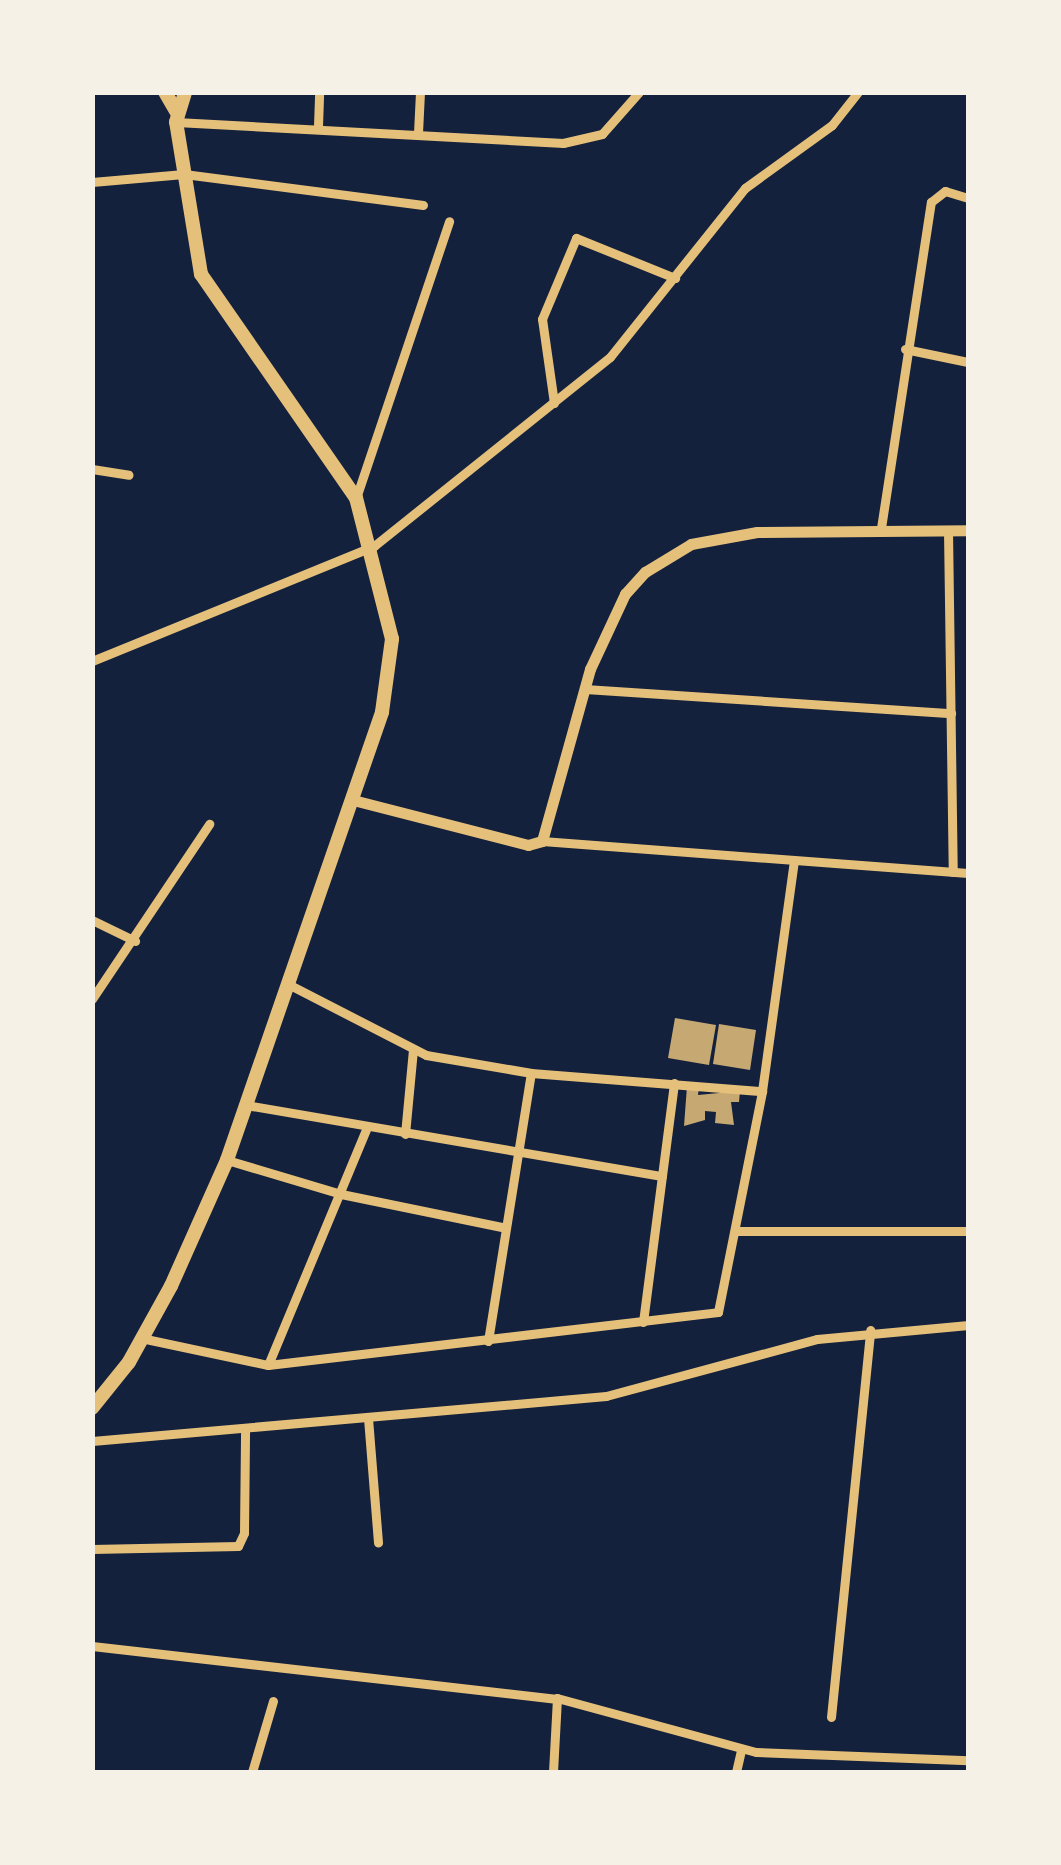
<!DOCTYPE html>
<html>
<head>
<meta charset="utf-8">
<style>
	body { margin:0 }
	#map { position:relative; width:1061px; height:1865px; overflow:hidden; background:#14213d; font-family:"Exo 2",sans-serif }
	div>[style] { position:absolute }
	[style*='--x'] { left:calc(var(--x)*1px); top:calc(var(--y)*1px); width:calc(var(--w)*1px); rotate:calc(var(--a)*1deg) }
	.building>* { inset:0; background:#c6a872 }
	.minor>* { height:9px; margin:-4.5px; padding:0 4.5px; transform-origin:4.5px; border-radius:4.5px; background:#e5c07b }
	.tertiary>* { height:11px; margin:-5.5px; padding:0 5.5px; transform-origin:5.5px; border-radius:5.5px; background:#e5c07b }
	.secondary>* { height:14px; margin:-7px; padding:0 7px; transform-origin:7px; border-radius:7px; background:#e5c07b }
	span { translate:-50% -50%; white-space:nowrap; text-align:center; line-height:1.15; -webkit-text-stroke:10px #f6f1e7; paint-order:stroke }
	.frame { position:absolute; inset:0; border:95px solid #f6f1e7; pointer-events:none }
</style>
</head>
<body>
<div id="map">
	<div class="building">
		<div style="clip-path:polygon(675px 1018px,716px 1025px,709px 1065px,668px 1058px)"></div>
		<div style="clip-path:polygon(719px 1024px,756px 1030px,750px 1070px,713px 1064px)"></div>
		<div style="clip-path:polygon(687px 1086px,699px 1087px,698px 1095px,740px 1091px,739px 1102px,731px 1102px,734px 1125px,715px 1123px,716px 1112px,705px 1111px,705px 1120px,684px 1126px)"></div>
	</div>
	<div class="minor">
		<div style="--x:176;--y:122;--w:388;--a:3.1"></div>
		<div style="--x:563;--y:143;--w:40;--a:-13"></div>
		<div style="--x:602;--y:134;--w:56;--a:-48.6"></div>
		<div style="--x:318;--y:126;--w:34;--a:-88"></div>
		<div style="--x:418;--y:133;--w:41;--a:-87.2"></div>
		<div style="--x:92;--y:182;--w:92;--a:-5"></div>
		<div style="--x:184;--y:174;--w:241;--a:7.4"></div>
		<div style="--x:905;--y:349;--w:64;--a:11.7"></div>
		<div style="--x:554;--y:403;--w:85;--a:-98.1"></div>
		<div style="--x:542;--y:319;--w:88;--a:-67.2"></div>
		<div style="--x:576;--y:238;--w:107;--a:22"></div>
		<div style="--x:92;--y:469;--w:37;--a:9"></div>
		<div style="--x:356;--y:498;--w:292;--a:-71.4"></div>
		<div style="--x:881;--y:528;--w:330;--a:-81.3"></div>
		<div style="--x:931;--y:202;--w:18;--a:-38"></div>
		<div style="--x:945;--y:191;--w:24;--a:17"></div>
		<div style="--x:948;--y:530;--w:342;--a:89.2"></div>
		<div style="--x:92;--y:661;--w:305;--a:-22.2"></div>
		<div style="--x:374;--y:546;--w:302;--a:-38.7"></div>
		<div style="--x:610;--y:357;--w:216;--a:-51.4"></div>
		<div style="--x:745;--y:188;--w:107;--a:-35.9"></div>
		<div style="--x:832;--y:125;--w:42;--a:-51.8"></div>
		<div style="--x:585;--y:689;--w:367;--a:3.8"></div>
		<div style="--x:542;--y:841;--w:427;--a:4.3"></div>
		<div style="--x:92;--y:920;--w:48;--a:26"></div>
		<div style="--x:286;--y:983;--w:157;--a:27.2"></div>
		<div style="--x:426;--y:1055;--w:107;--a:9.7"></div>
		<div style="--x:531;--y:1073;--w:232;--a:4.5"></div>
		<div style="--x:92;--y:999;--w:211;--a:-56.2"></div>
		<div style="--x:246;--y:1105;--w:422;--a:9.7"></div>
		<div style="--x:405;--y:1134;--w:84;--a:-84.6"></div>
		<div style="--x:227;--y:1160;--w:119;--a:16.6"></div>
		<div style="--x:341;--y:1194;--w:164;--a:11.6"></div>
		<div style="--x:736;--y:1231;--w:232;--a:0"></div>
		<div style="--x:643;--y:1322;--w:241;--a:-82.6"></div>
		<div style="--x:141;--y:1338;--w:130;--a:12"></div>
		<div style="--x:268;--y:1365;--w:453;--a:-6.7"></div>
		<div style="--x:718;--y:1312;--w:225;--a:-78.7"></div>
		<div style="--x:762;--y:1091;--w:233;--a:-82.1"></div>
		<div style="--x:488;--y:1341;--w:271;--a:-80.9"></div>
		<div style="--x:268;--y:1365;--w:258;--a:-67.4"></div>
		<div style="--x:368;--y:1418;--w:125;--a:85.4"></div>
		<div style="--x:92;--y:1441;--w:516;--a:-5"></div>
		<div style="--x:606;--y:1396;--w:219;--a:-15.1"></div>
		<div style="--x:817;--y:1339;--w:152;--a:-5.3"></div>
		<div style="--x:92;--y:1549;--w:146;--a:-1.2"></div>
		<div style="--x:238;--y:1546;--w:14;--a:-65"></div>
		<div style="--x:244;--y:1533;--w:104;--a:-89.4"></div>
		<div style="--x:92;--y:1646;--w:466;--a:6.5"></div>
		<div style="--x:831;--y:1717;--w:389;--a:-84.2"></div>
		<div style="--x:252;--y:1772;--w:74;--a:-73.5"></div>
		<div style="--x:553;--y:1772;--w:74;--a:-86.9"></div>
		<div style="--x:557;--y:1698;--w:206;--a:15.2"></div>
		<div style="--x:756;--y:1752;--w:212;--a:2.2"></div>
		<div style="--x:736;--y:1772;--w:23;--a:-77"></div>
	</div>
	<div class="tertiary">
		<div style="--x:353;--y:800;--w:181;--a:14.4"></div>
		<div style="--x:528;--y:845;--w:15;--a:-16"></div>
		<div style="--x:542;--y:841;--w:179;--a:-74.4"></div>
		<div style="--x:590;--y:669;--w:83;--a:-65"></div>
		<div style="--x:625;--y:594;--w:30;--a:-48"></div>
		<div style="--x:645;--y:572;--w:54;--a:-31.3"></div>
		<div style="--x:691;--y:544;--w:67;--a:-10.3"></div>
		<div style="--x:757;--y:532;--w:211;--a:-0.5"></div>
	</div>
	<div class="secondary">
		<div style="--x:165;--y:92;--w:22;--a:60"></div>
		<div style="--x:92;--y:1408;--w:59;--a:-51.2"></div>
		<div style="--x:129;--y:1362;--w:87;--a:-61.1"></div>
		<div style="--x:171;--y:1286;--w:138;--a:-66"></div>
		<div style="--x:227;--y:1160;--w:474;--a:-70.9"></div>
		<div style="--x:382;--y:712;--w:74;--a:-82.2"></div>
		<div style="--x:392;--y:639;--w:146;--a:-104.3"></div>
		<div style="--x:356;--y:498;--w:272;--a:-124.7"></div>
		<div style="--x:201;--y:274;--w:154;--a:-99.3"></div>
		<div style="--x:176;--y:122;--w:31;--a:-73"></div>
	</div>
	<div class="frame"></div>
</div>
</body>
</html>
